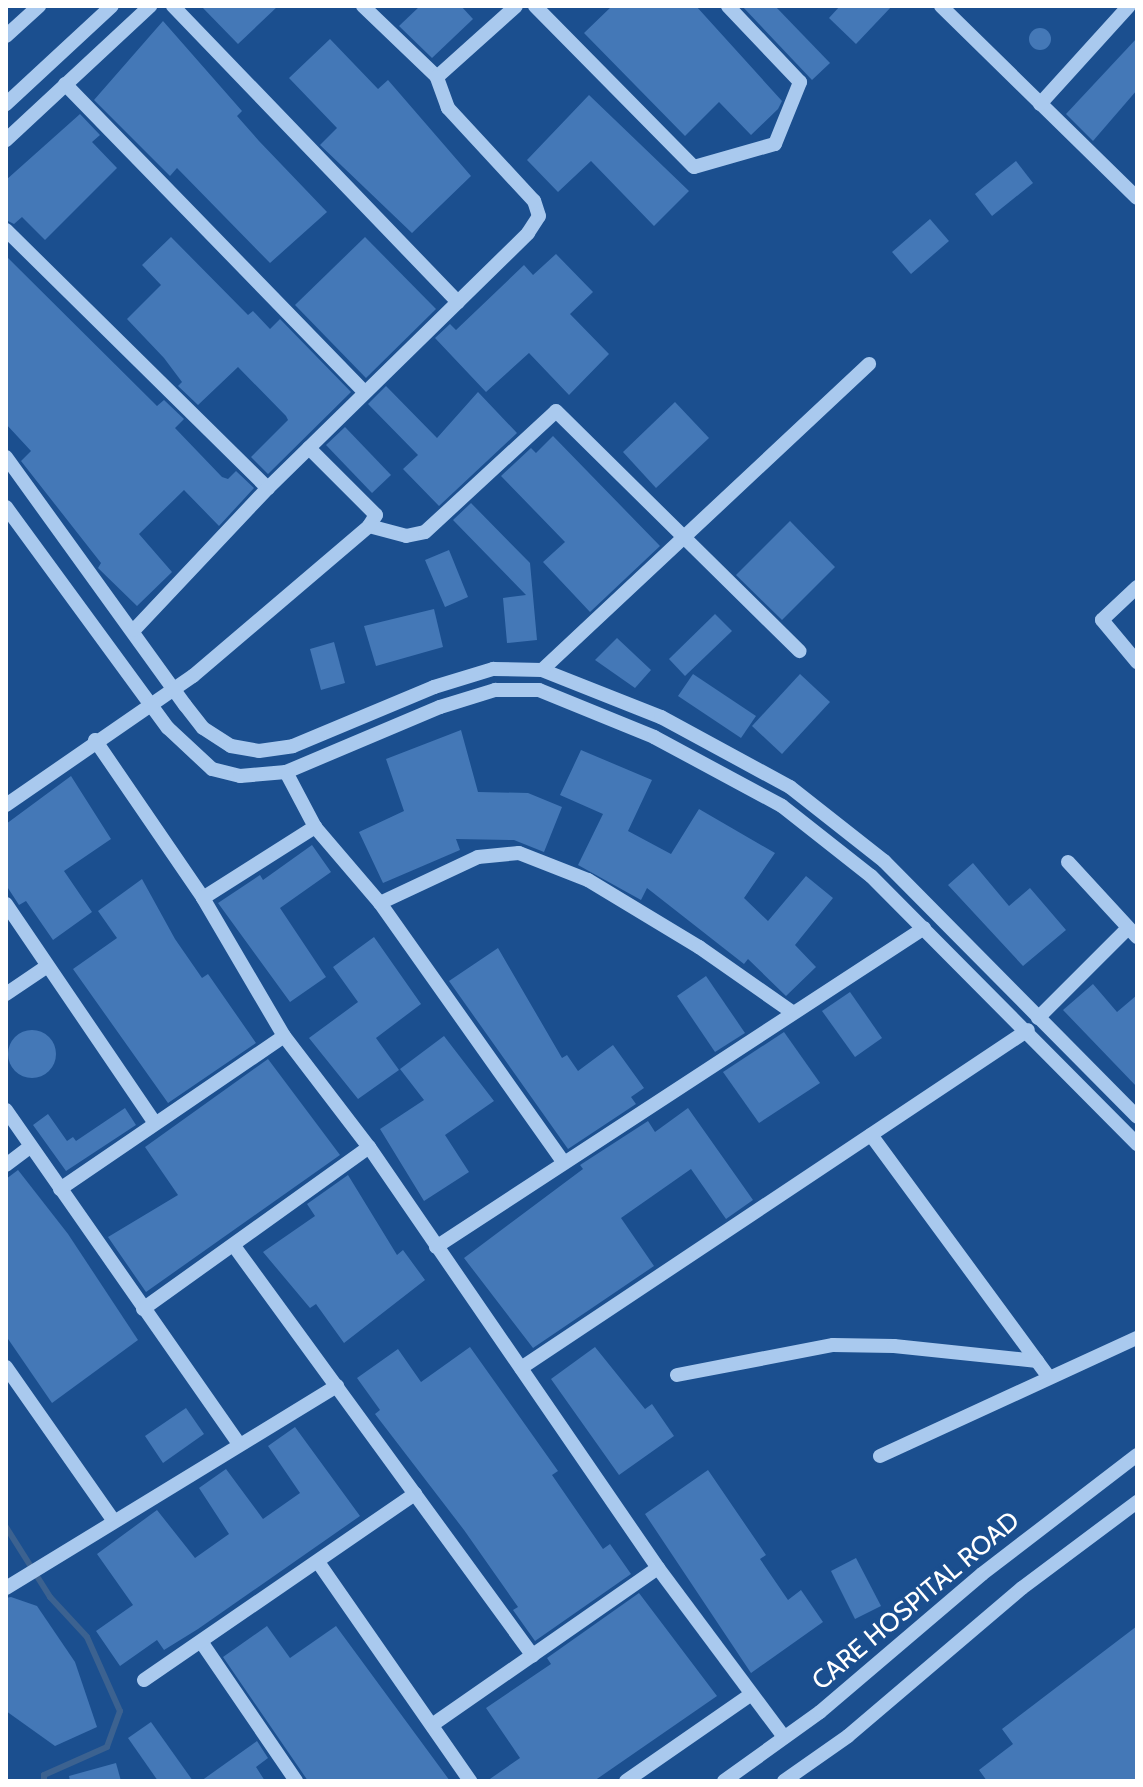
<!DOCTYPE html>
<html>
<head>
<meta charset="utf-8">
<style>
	body { margin:0 }
	#map { position:relative; width:1143px; height:1787px; overflow:hidden; background:#1b4f8f; font-family:Cabin,sans-serif }
	div>[style] { position:absolute }
	[style*='--x'] { left:calc(var(--x)*1px); top:calc(var(--y)*1px); width:calc(var(--w)*1px); rotate:calc(var(--a)*1deg) }
	.stream>* { height:6px; margin:-3px; padding:0 3px; transform-origin:3px; border-radius:3px; background:#3c6290 }
	.building>* { inset:0; background:#4478b7 }
	.round { border-radius:50% }
	.minor>* { height:14px; margin:-7px; padding:0 7px; transform-origin:7px; border-radius:7px; background:#a9c9ee }
	span { translate:-50% -50%; white-space:nowrap; text-align:center; line-height:1.15; -webkit-text-stroke:7px #1b4f8f; paint-order:stroke }
	.street-label { font-size:26px; color:#fff }
	.frame { position:absolute; inset:0; border:8px solid #fff; pointer-events:none }
</style>
</head>
<body>
<div id="map">
	<div class="stream">
		<div style="--x:6;--y:1527;--w:83;--a:57.8"></div>
		<div style="--x:50;--y:1597;--w:54;--a:47.2"></div>
		<div style="--x:87;--y:1637;--w:81;--a:66"></div>
		<div style="--x:120;--y:1711;--w:38;--a:110"></div>
		<div style="--x:107;--y:1747;--w:69;--a:156"></div>
		<div style="--x:44;--y:1775;--w:6;--a:90"></div>
	</div>
	<div class="building">
		<div style="clip-path:polygon(201px 6px,278px 6px,238px 44px)"></div>
		<div style="clip-path:polygon(420px 6px,461px 6px,473px 19px,432px 58px,399px 26px)"></div>
		<div style="clip-path:polygon(612px 6px,696px 6px,782px 101px,778px 109px,751px 135px,719px 102px,685px 136px,584px 33px)"></div>
		<div style="clip-path:polygon(742px 6px,775px 6px,830px 63px,812px 80px)"></div>
		<div style="clip-path:polygon(840px 6px,892px 6px,856px 44px,829px 18px)"></div>
		<div style="clip-path:polygon(163px 21px,242px 111px,237px 116px,259px 141px,327px 212px,270px 263px,177px 168px,170px 176px,94px 100px)"></div>
		<div class="round" style="left:1029px;top:28px;width:22px;height:22px"></div>
		<div style="clip-path:polygon(1137px 38px,1137px 90px,1093px 141px,1066px 114px)"></div>
		<div style="clip-path:polygon(330px 39px,378px 89px,388px 80px,471px 176px,412px 233px,320px 145px,337px 128px,289px 78px)"></div>
		<div style="clip-path:polygon(589px 95px,689px 191px,654px 226px,591px 161px,558px 192px,527px 160px)"></div>
		<div style="clip-path:polygon(80px 114px,100px 135px,92px 142px,117px 168px,45px 240px,22px 217px,14px 224px,6px 220px,6px 180px)"></div>
		<div style="clip-path:polygon(1016px 161px,1033px 183px,992px 216px,975px 194px)"></div>
		<div style="clip-path:polygon(930px 219px,949px 241px,911px 274px,892px 252px)"></div>
		<div style="clip-path:polygon(171px 237px,248px 315px,253px 311px,270px 329px,280px 319px,351px 392px,268px 474px,251px 457px,288px 420px,286px 416px,238px 367px,198px 405px,178px 386px,182px 382px,164px 358px,127px 319px,161px 285px,142px 265px)"></div>
		<div style="clip-path:polygon(365px 237px,436px 309px,366px 378px,295px 305px)"></div>
		<div style="clip-path:polygon(556px 254px,593px 292px,570px 314px,609px 354px,569px 395px,529px 353px,486px 392px,435px 338px,450px 324px,456px 330px,524px 265px,533px 275px)"></div>
		<div style="clip-path:polygon(6px 256px,157px 406px,164px 400px,184px 419px,175px 428px,222px 477px,228px 479px,236px 471px,254px 488px,219px 526px,184px 490px,139px 534px,172px 572px,137px 606px,98px 568px,101px 563px,21px 461px,31px 451px,6px 424px)"></div>
		<div style="clip-path:polygon(386px 386px,437px 438px,478px 392px,517px 433px,439px 506px,403px 469px,418px 455px,368px 404px)"></div>
		<div style="clip-path:polygon(675px 402px,709px 438px,656px 488px,623px 452px)"></div>
		<div style="clip-path:polygon(345px 427px,391px 475px,372px 493px,326px 445px)"></div>
		<div style="clip-path:polygon(553px 436px,660px 546px,590px 612px,543px 562px,565px 542px,501px 476px,531px 448px,536px 453px)"></div>
		<div style="clip-path:polygon(471px 503px,530px 563px,537px 640px,507px 643px,503px 598px,526px 595px,453px 520px)"></div>
		<div style="clip-path:polygon(790px 521px,835px 567px,782px 620px,736px 575px)"></div>
		<div style="clip-path:polygon(449px 550px,468px 597px,445px 607px,425px 560px)"></div>
		<div style="clip-path:polygon(434px 609px,443px 647px,376px 666px,364px 626px)"></div>
		<div style="clip-path:polygon(715px 614px,732px 631px,685px 676px,669px 659px)"></div>
		<div style="clip-path:polygon(617px 638px,651px 670px,635px 688px,595px 660px)"></div>
		<div style="clip-path:polygon(334px 642px,345px 683px,321px 690px,310px 649px)"></div>
		<div style="clip-path:polygon(693px 674px,756px 716px,741px 738px,678px 696px)"></div>
		<div style="clip-path:polygon(800px 674px,830px 702px,782px 754px,752px 726px)"></div>
		<div style="clip-path:polygon(461px 730px,478px 792px,528px 793px,562px 807px,544px 852px,514px 840px,456px 839px,460px 850px,383px 883px,359px 832px,404px 811px,386px 759px)"></div>
		<div style="clip-path:polygon(581px 750px,652px 780px,628px 831px,671px 854px,699px 809px,775px 853px,744px 898px,768px 921px,806px 876px,833px 898px,795px 945px,816px 967px,786px 996px,748px 959px,744px 964px,647px 888px,641px 900px,578px 865px,603px 814px,560px 795px)"></div>
		<div style="clip-path:polygon(71px 776px,111px 839px,64px 871px,92px 912px,53px 940px,26px 901px,19px 905px,6px 885px,6px 824px)"></div>
		<div style="clip-path:polygon(312px 845px,331px 872px,280px 908px,326px 977px,290px 1002px,218px 903px,260px 875px,263px 880px)"></div>
		<div style="clip-path:polygon(973px 863px,1009px 906px,1030px 888px,1066px 930px,1023px 966px,948px 885px)"></div>
		<div style="clip-path:polygon(142px 879px,175px 939px,202px 978px,208px 974px,256px 1043px,168px 1103px,73px 969px,117px 938px,98px 911px)"></div>
		<div style="clip-path:polygon(374px 937px,421px 1004px,376px 1038px,399px 1070px,358px 1099px,309px 1038px,358px 1002px,333px 967px)"></div>
		<div style="clip-path:polygon(498px 948px,562px 1058px,567px 1055px,578px 1071px,613px 1045px,644px 1088px,631px 1097px,636px 1104px,568px 1149px,449px 981px)"></div>
		<div style="clip-path:polygon(706px 976px,745px 1033px,715px 1052px,677px 996px)"></div>
		<div style="clip-path:polygon(1093px 984px,1117px 1012px,1137px 995px,1137px 1087px,1063px 1010px)"></div>
		<div style="clip-path:polygon(850px 992px,882px 1038px,855px 1057px,822px 1011px)"></div>
		<div class="round" style="left:8px;top:1030px;width:48px;height:48px"></div>
		<div style="clip-path:polygon(784px 1032px,820px 1083px,759px 1123px,723px 1072px)"></div>
		<div style="clip-path:polygon(444px 1036px,494px 1101px,445px 1135px,469px 1172px,424px 1201px,380px 1129px,424px 1100px,400px 1069px)"></div>
		<div style="clip-path:polygon(268px 1059px,340px 1155px,146px 1292px,108px 1237px,178px 1195px,145px 1147px)"></div>
		<div style="clip-path:polygon(125px 1108px,136px 1125px,66px 1171px,33px 1125px,48px 1114px,67px 1141px,73px 1137px,76px 1141px)"></div>
		<div style="clip-path:polygon(688px 1108px,753px 1200px,726px 1219px,691px 1169px,621px 1218px,654px 1266px,533px 1348px,464px 1258px,583px 1169px,580px 1165px,648px 1121px,655px 1132px)"></div>
		<div style="clip-path:polygon(18px 1170px,68px 1234px,138px 1340px,52px 1403px,6px 1336px,6px 1179px)"></div>
		<div style="clip-path:polygon(348px 1175px,397px 1255px,403px 1250px,425px 1280px,344px 1343px,316px 1304px,310px 1308px,263px 1252px,315px 1216px,307px 1204px)"></div>
		<div style="clip-path:polygon(470px 1347px,558px 1471px,552px 1475px,603px 1549px,610px 1544px,631px 1574px,535px 1641px,513px 1610px,518px 1607px,464px 1530px,375px 1414px,380px 1410px,357px 1378px,398px 1349px,421px 1382px)"></div>
		<div style="clip-path:polygon(595px 1347px,645px 1409px,652px 1404px,674px 1436px,619px 1475px,551px 1379px)"></div>
		<div style="clip-path:polygon(186px 1408px,204px 1434px,163px 1463px,145px 1436px)"></div>
		<div style="clip-path:polygon(295px 1427px,360px 1516px,198px 1629px,164px 1650px,157px 1640px,120px 1666px,96px 1631px,133px 1605px,97px 1554px,157px 1510px,195px 1558px,229px 1534px,199px 1488px,226px 1469px,263px 1519px,300px 1493px,268px 1446px)"></div>
		<div style="clip-path:polygon(708px 1470px,766px 1555px,760px 1559px,788px 1600px,801px 1590px,823px 1622px,751px 1673px,645px 1514px)"></div>
		<div style="clip-path:polygon(856px 1558px,881px 1606px,855px 1619px,831px 1571px)"></div>
		<div style="clip-path:polygon(639px 1593px,717px 1696px,594px 1781px,487px 1781px,520px 1758px,486px 1708px,551px 1664px,547px 1658px)"></div>
		<div style="clip-path:polygon(11px 1597px,37px 1606px,75px 1662px,97px 1727px,55px 1746px,6px 1711px,6px 1598px)"></div>
		<div style="clip-path:polygon(267px 1626px,290px 1658px,336px 1626px,450px 1781px,308px 1781px,223px 1657px)"></div>
		<div style="clip-path:polygon(1137px 1626px,1137px 1781px,987px 1781px,979px 1770px,1013px 1744px,1002px 1729px)"></div>
		<div style="clip-path:polygon(151px 1722px,193px 1781px,158px 1781px,128px 1738px)"></div>
		<div style="clip-path:polygon(257px 1741px,268px 1758px,256px 1767px,265px 1781px,201px 1781px)"></div>
		<div style="clip-path:polygon(116px 1763px,121px 1781px,70px 1781px,69px 1776px)"></div>
	</div>
	<div class="minor">
		<div style="--x:173;--y:6;--w:411;--a:46.1"></div>
		<div style="--x:363;--y:6;--w:103;--a:43.8"></div>
		<div style="--x:437;--y:77;--w:106;--a:-41.9"></div>
		<div style="--x:535;--y:6;--w:226;--a:45.4"></div>
		<div style="--x:694;--y:167;--w:84;--a:-15.9"></div>
		<div style="--x:775;--y:144;--w:67;--a:-68"></div>
		<div style="--x:800;--y:82;--w:105;--a:-133.5"></div>
		<div style="--x:941;--y:6;--w:274;--a:44.4"></div>
		<div style="--x:6;--y:36;--w:45;--a:-42.3"></div>
		<div style="--x:65;--y:84;--w:430;--a:45.8"></div>
		<div style="--x:6;--y:104;--w:144;--a:-42.8"></div>
		<div style="--x:1040;--y:104;--w:132;--a:-47.8"></div>
		<div style="--x:6;--y:140;--w:197;--a:-42.9"></div>
		<div style="--x:6;--y:230;--w:368;--a:44.6"></div>
		<div style="--x:6;--y:457;--w:306;--a:54.2"></div>
		<div style="--x:185;--y:705;--w:29;--a:52"></div>
		<div style="--x:203;--y:728;--w:33;--a:33"></div>
		<div style="--x:231;--y:746;--w:28;--a:10"></div>
		<div style="--x:259;--y:751;--w:34;--a:-8"></div>
		<div style="--x:293;--y:746;--w:153;--a:-22.7"></div>
		<div style="--x:434;--y:687;--w:62;--a:-17"></div>
		<div style="--x:493;--y:669;--w:49;--a:1.2"></div>
		<div style="--x:542;--y:670;--w:128;--a:21.6"></div>
		<div style="--x:661;--y:717;--w:147;--a:28.5"></div>
		<div style="--x:790;--y:787;--w:120;--a:38.2"></div>
		<div style="--x:884;--y:861;--w:360;--a:45.3"></div>
		<div style="--x:6;--y:507;--w:274;--a:53.8"></div>
		<div style="--x:168;--y:728;--w:60;--a:43"></div>
		<div style="--x:212;--y:769;--w:29;--a:14"></div>
		<div style="--x:240;--y:776;--w:46;--a:-5"></div>
		<div style="--x:286;--y:772;--w:167;--a:-22.9"></div>
		<div style="--x:440;--y:707;--w:58;--a:-17.2"></div>
		<div style="--x:495;--y:690;--w:44;--a:0"></div>
		<div style="--x:539;--y:690;--w:124;--a:22.2"></div>
		<div style="--x:654;--y:737;--w:145;--a:28.3"></div>
		<div style="--x:782;--y:806;--w:113;--a:38.2"></div>
		<div style="--x:871;--y:876;--w:378;--a:45.2"></div>
		<div style="--x:369;--y:526;--w:38;--a:15"></div>
		<div style="--x:406;--y:536;--w:19;--a:-12"></div>
		<div style="--x:425;--y:532;--w:178;--a:-42.7"></div>
		<div style="--x:556;--y:411;--w:342;--a:44.6"></div>
		<div style="--x:1137;--y:587;--w:48;--a:136.7"></div>
		<div style="--x:1102;--y:620;--w:55;--a:50.2"></div>
		<div style="--x:134;--y:630;--w:195;--a:-46.7"></div>
		<div style="--x:268;--y:488;--w:364;--a:-44.4"></div>
		<div style="--x:528;--y:233;--w:20;--a:-57"></div>
		<div style="--x:539;--y:216;--w:16;--a:-108"></div>
		<div style="--x:534;--y:201;--w:127;--a:-132.8"></div>
		<div style="--x:448;--y:108;--w:33;--a:-110"></div>
		<div style="--x:542;--y:670;--w:448;--a:-43.1"></div>
		<div style="--x:95;--y:740;--w:191;--a:55.6"></div>
		<div style="--x:203;--y:898;--w:160;--a:59.6"></div>
		<div style="--x:284;--y:1036;--w:140;--a:52.6"></div>
		<div style="--x:369;--y:1147;--w:511;--a:55.53"></div>
		<div style="--x:658;--y:1568;--w:211;--a:53.3"></div>
		<div style="--x:286;--y:772;--w:62;--a:62.2"></div>
		<div style="--x:315;--y:827;--w:100;--a:49.5"></div>
		<div style="--x:380;--y:903;--w:315;--a:54.7"></div>
		<div style="--x:6;--y:805;--w:227;--a:-34.6"></div>
		<div style="--x:193;--y:676;--w:231;--a:-40.4"></div>
		<div style="--x:369;--y:526;--w:13;--a:-58"></div>
		<div style="--x:376;--y:515;--w:95;--a:-135"></div>
		<div style="--x:1068;--y:862;--w:102;--a:47.4"></div>
		<div style="--x:203;--y:898;--w:133;--a:-32.4"></div>
		<div style="--x:380;--y:903;--w:108;--a:-25.1"></div>
		<div style="--x:478;--y:857;--w:41;--a:-5.6"></div>
		<div style="--x:519;--y:853;--w:74;--a:21.4"></div>
		<div style="--x:588;--y:880;--w:130;--a:31.1"></div>
		<div style="--x:699;--y:947;--w:113;--a:35"></div>
		<div style="--x:6;--y:904;--w:263;--a:55.8"></div>
		<div style="--x:6;--y:994;--w:48;--a:-34"></div>
		<div style="--x:1038;--y:1018;--w:127;--a:-45"></div>
		<div style="--x:6;--y:1110;--w:407;--a:55.1"></div>
		<div style="--x:871;--y:1135;--w:300;--a:53.7"></div>
		<div style="--x:6;--y:1165;--w:30;--a:-37"></div>
		<div style="--x:60;--y:1189;--w:271;--a:-34.3"></div>
		<div style="--x:234;--y:1246;--w:507;--a:53.9"></div>
		<div style="--x:436;--y:1247;--w:583;--a:-33.17"></div>
		<div style="--x:143;--y:1309;--w:278;--a:-35.6"></div>
		<div style="--x:6;--y:1367;--w:188;--a:55"></div>
		<div style="--x:521;--y:1368;--w:609;--a:-33.69"></div>
		<div style="--x:677;--y:1375;--w:159;--a:-10.9"></div>
		<div style="--x:833;--y:1345;--w:61;--a:0.9"></div>
		<div style="--x:894;--y:1346;--w:144;--a:6"></div>
		<div style="--x:880;--y:1456;--w:283;--a:-24.7"></div>
		<div style="--x:318;--y:1562;--w:267;--a:55.2"></div>
		<div style="--x:6;--y:1588;--w:388;--a:-31.4"></div>
		<div style="--x:202;--y:1643;--w:167;--a:55.7"></div>
		<div style="--x:144;--y:1680;--w:329;--a:-34.5"></div>
		<div style="--x:432;--y:1725;--w:275;--a:-34.8"></div>
		<div style="--x:626;--y:1781;--w:151;--a:-34.7"></div>
		<div style="--x:724;--y:1781;--w:118;--a:-35.7"></div>
		<div style="--x:820;--y:1712;--w:213;--a:-40.4"></div>
		<div style="--x:982;--y:1574;--w:195;--a:-37.5"></div>
		<div style="--x:784;--y:1781;--w:78;--a:-35.1"></div>
		<div style="--x:848;--y:1736;--w:228;--a:-40.4"></div>
		<div style="--x:1022;--y:1588;--w:144;--a:-36.8"></div>
	</div>
	<div class="street-label">
		<span style="left:916px;top:1601px;rotate:-40deg">CARE HOSPITAL ROAD</span>
	</div>
	<div class="frame"></div>
</div>
</body>
</html>
